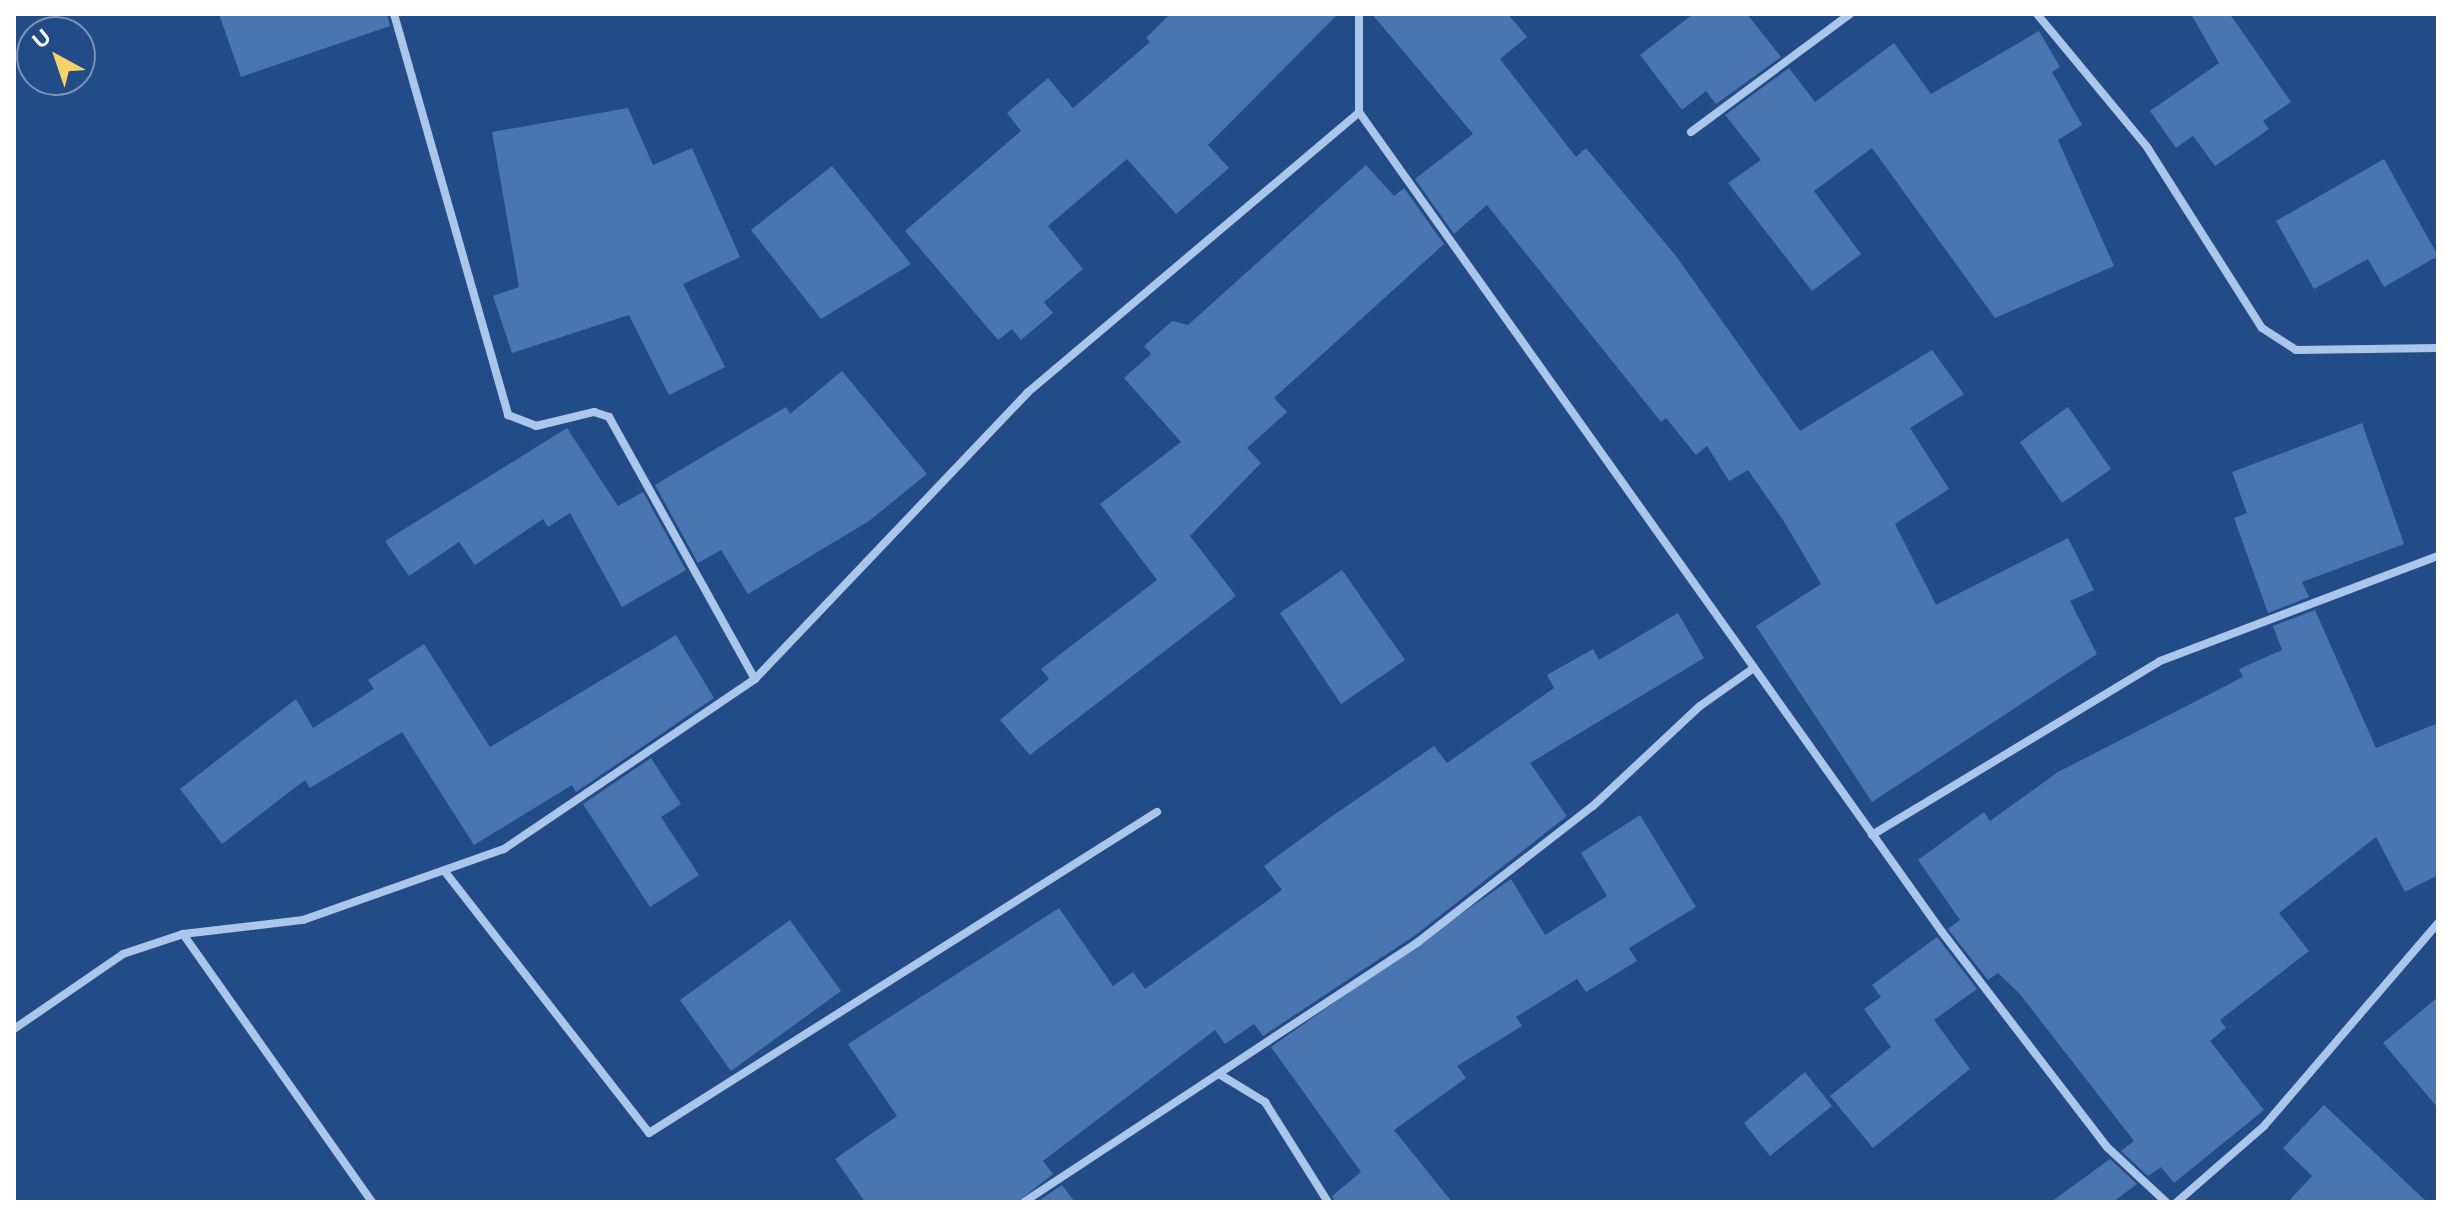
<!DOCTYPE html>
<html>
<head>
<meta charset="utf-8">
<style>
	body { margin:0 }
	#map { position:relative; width:2452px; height:1216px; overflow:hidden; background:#214c87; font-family:Helvetica,sans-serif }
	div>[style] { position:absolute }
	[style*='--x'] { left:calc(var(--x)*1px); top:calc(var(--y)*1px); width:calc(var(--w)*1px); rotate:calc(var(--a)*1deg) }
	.building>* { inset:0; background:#4975b0 }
	.street>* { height:8px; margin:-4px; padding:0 4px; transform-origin:4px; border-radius:4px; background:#abc6ea }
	span { translate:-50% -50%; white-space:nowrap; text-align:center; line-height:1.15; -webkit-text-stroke:6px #214c87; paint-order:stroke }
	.frame { position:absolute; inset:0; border:16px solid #fff; pointer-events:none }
	.north { position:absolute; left:16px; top:16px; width:80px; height:80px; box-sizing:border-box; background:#214c87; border:2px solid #7a94b7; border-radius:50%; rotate:320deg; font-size:22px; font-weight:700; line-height:32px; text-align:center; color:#fff }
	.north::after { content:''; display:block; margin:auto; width:28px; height:36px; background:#f7d16c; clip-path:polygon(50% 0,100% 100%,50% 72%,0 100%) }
</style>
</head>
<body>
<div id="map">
	<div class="building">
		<div style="clip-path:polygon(219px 14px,387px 14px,390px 26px,241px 77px)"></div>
		<div style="clip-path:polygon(1170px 14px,1338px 14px,1208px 145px,1229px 168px,1176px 214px,1127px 159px,1048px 226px,1083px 269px,1044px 302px,1053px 313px,1021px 340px,1012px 329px,998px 340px,905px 231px,1021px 131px,1007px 113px,1048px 78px,1073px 108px,1150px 42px,1146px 38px)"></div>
		<div style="clip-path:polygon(1372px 14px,1508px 14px,1527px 37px,1500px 59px,1576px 157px,1586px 148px,1676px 256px,1800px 431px,1932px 350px,1964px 394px,1910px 428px,1949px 489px,1895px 524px,1936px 605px,2068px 538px,2094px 590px,2070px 601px,2097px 654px,1872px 802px,1756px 626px,1821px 584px,1783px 520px,1748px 470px,1729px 481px,1707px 446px,1696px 455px,1666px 418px,1661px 422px,1487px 205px,1454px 234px,1415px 179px,1473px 134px)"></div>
		<div style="clip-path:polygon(1693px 14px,1747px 14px,1781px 57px,1716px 104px,1706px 91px,1682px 110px,1640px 55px)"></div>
		<div style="clip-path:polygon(2191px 14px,2230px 14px,2291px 102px,2263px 121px,2269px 129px,2215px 166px,2193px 136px,2176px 148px,2150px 111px,2219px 63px)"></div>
		<div style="clip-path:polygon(2039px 31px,2060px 67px,2052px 72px,2082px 125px,2058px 140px,2114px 266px,1995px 318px,1872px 148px,1814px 191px,1861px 254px,1812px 291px,1728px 183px,1761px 160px,1725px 115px,1789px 68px,1815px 102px,1894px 43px,1931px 94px)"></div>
		<div style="clip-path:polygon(628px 108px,653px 165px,692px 148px,740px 257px,683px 284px,725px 367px,669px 395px,629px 315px,512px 353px,493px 296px,519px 287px,492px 132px)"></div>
		<div style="clip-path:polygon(2384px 159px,2438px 256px,2384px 287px,2368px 259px,2314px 289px,2276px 221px)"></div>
		<div style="clip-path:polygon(1366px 165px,1394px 196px,1404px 188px,1444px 244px,1274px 398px,1287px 412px,1247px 448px,1261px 463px,1190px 536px,1236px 596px,1030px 755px,1000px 720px,1049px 679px,1041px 669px,1157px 580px,1100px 504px,1181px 442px,1124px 378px,1151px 354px,1144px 346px,1172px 321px,1188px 325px)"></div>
		<div style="clip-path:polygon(832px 166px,911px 264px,821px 319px,751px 230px)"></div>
		<div style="clip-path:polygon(842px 371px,927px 474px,869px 521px,748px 594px,721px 550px,698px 563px,655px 485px,786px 407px,790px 414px)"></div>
		<div style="clip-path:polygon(2068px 407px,2111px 469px,2062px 503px,2020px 442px)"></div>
		<div style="clip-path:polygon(2362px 423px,2404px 544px,2302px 582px,2309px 597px,2268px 613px,2234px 518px,2247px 513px,2232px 472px)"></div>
		<div style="clip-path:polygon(567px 428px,618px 506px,643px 492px,686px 570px,622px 607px,570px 513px,548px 527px,543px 519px,475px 565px,459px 542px,409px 576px,385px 541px)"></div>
		<div style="clip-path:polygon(1342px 570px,1405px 660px,1341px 704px,1280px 613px)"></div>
		<div style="clip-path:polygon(2315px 610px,2376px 748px,2438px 723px,2438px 875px,2405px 892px,2376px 837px,2279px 913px,2309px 951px,2220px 1020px,2226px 1028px,2210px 1041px,2264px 1110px,2174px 1183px,2161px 1167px,2148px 1176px,2121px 1151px,2134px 1141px,2019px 993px,1998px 973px,1988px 980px,1948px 929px,1960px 920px,1918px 860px,1984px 812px,1990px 821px,2058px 772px,2243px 677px,2239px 669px,2282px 650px,2273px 626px)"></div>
		<div style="clip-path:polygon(1678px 613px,1704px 658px,1530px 763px,1567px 816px,1414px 936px,1263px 1036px,1254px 1024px,1225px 1044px,1215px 1030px,1043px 1161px,1053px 1174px,1017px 1202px,865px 1202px,835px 1159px,897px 1116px,848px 1044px,1059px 908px,1113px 986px,1133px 972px,1145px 989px,1282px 890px,1264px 866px,1328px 819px,1434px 746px,1447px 763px,1554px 688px,1547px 675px,1593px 649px,1599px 660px)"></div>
		<div style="clip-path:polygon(676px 635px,714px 698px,576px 792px,572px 785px,474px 845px,402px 732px,310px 788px,305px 780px,222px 844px,180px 789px,296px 699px,313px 728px,374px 689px,368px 680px,424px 644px,490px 747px)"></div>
		<div style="clip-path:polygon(651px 758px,681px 804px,661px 817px,699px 875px,650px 907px,583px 804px)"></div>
		<div style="clip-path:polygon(1640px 815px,1696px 907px,1629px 948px,1637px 961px,1586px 992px,1577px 979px,1516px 1017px,1522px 1026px,1457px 1066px,1466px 1078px,1394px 1130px,1452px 1202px,1335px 1202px,1332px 1196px,1361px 1172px,1271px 1047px,1511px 879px,1545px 935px,1607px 896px,1581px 853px)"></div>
		<div style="clip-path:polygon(790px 920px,841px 991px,731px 1071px,680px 1000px)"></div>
		<div style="clip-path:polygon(1937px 937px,1977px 989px,1934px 1020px,1970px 1069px,1873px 1148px,1830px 1096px,1891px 1047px,1864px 1009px,1881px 997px,1872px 985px)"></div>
		<div style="clip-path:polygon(2438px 997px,2438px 1108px,2383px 1043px)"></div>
		<div style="clip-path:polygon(1805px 1072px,1832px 1106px,1770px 1156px,1744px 1123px)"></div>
		<div style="clip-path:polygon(2324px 1105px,2427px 1202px,2288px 1202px,2312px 1176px,2283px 1148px)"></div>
		<div style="clip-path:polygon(2110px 1159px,2137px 1184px,2113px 1202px,2051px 1202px)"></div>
		<div style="clip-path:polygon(1062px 1185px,1075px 1202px,1037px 1202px)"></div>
	</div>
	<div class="street">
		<div style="--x:394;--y:14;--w:417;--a:74.1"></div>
		<div style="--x:508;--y:415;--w:30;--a:21"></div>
		<div style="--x:536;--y:426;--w:60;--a:-13.6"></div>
		<div style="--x:594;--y:412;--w:16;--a:18"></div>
		<div style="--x:609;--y:417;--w:300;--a:60.9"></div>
		<div style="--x:2037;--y:14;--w:173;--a:50.4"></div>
		<div style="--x:2147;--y:147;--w:214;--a:57.6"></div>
		<div style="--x:2262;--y:328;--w:40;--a:32.9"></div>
		<div style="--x:2296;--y:350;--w:142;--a:-0.8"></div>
		<div style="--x:1359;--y:112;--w:1006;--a:54.59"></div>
		<div style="--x:1942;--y:932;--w:271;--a:52.5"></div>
		<div style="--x:2107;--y:1147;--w:81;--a:43"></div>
		<div style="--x:1691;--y:132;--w:198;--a:-36.6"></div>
		<div style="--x:1872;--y:835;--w:336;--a:-31.1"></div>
		<div style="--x:2160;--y:661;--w:297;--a:-20.7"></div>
		<div style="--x:446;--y:873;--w:330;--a:52"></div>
		<div style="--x:649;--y:1133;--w:601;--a:-32.29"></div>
		<div style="--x:183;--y:934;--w:328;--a:54.8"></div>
		<div style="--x:14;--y:1029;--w:132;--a:-34.5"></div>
		<div style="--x:123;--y:954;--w:63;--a:-18.4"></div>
		<div style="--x:183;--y:934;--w:121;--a:-6.7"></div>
		<div style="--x:303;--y:920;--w:213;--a:-19.5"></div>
		<div style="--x:504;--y:849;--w:303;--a:-34.1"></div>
		<div style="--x:755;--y:679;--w:395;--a:-46.4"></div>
		<div style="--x:1027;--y:393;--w:435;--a:-40.2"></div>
		<div style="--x:1359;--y:112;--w:98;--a:-90"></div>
		<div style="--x:1219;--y:1074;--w:54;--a:31.3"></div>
		<div style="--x:1265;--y:1102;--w:118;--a:57.8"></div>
		<div style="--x:1024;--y:1202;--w:472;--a:-33.4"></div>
		<div style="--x:1418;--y:942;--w:222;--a:-37.9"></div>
		<div style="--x:1593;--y:806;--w:146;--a:-43.1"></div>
		<div style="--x:1700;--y:706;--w:62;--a:-35.2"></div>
		<div style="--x:2177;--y:1202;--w:116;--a:-41.1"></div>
		<div style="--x:2264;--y:1126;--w:267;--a:-49.4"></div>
	</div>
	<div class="frame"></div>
	<div class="north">U</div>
</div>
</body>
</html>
